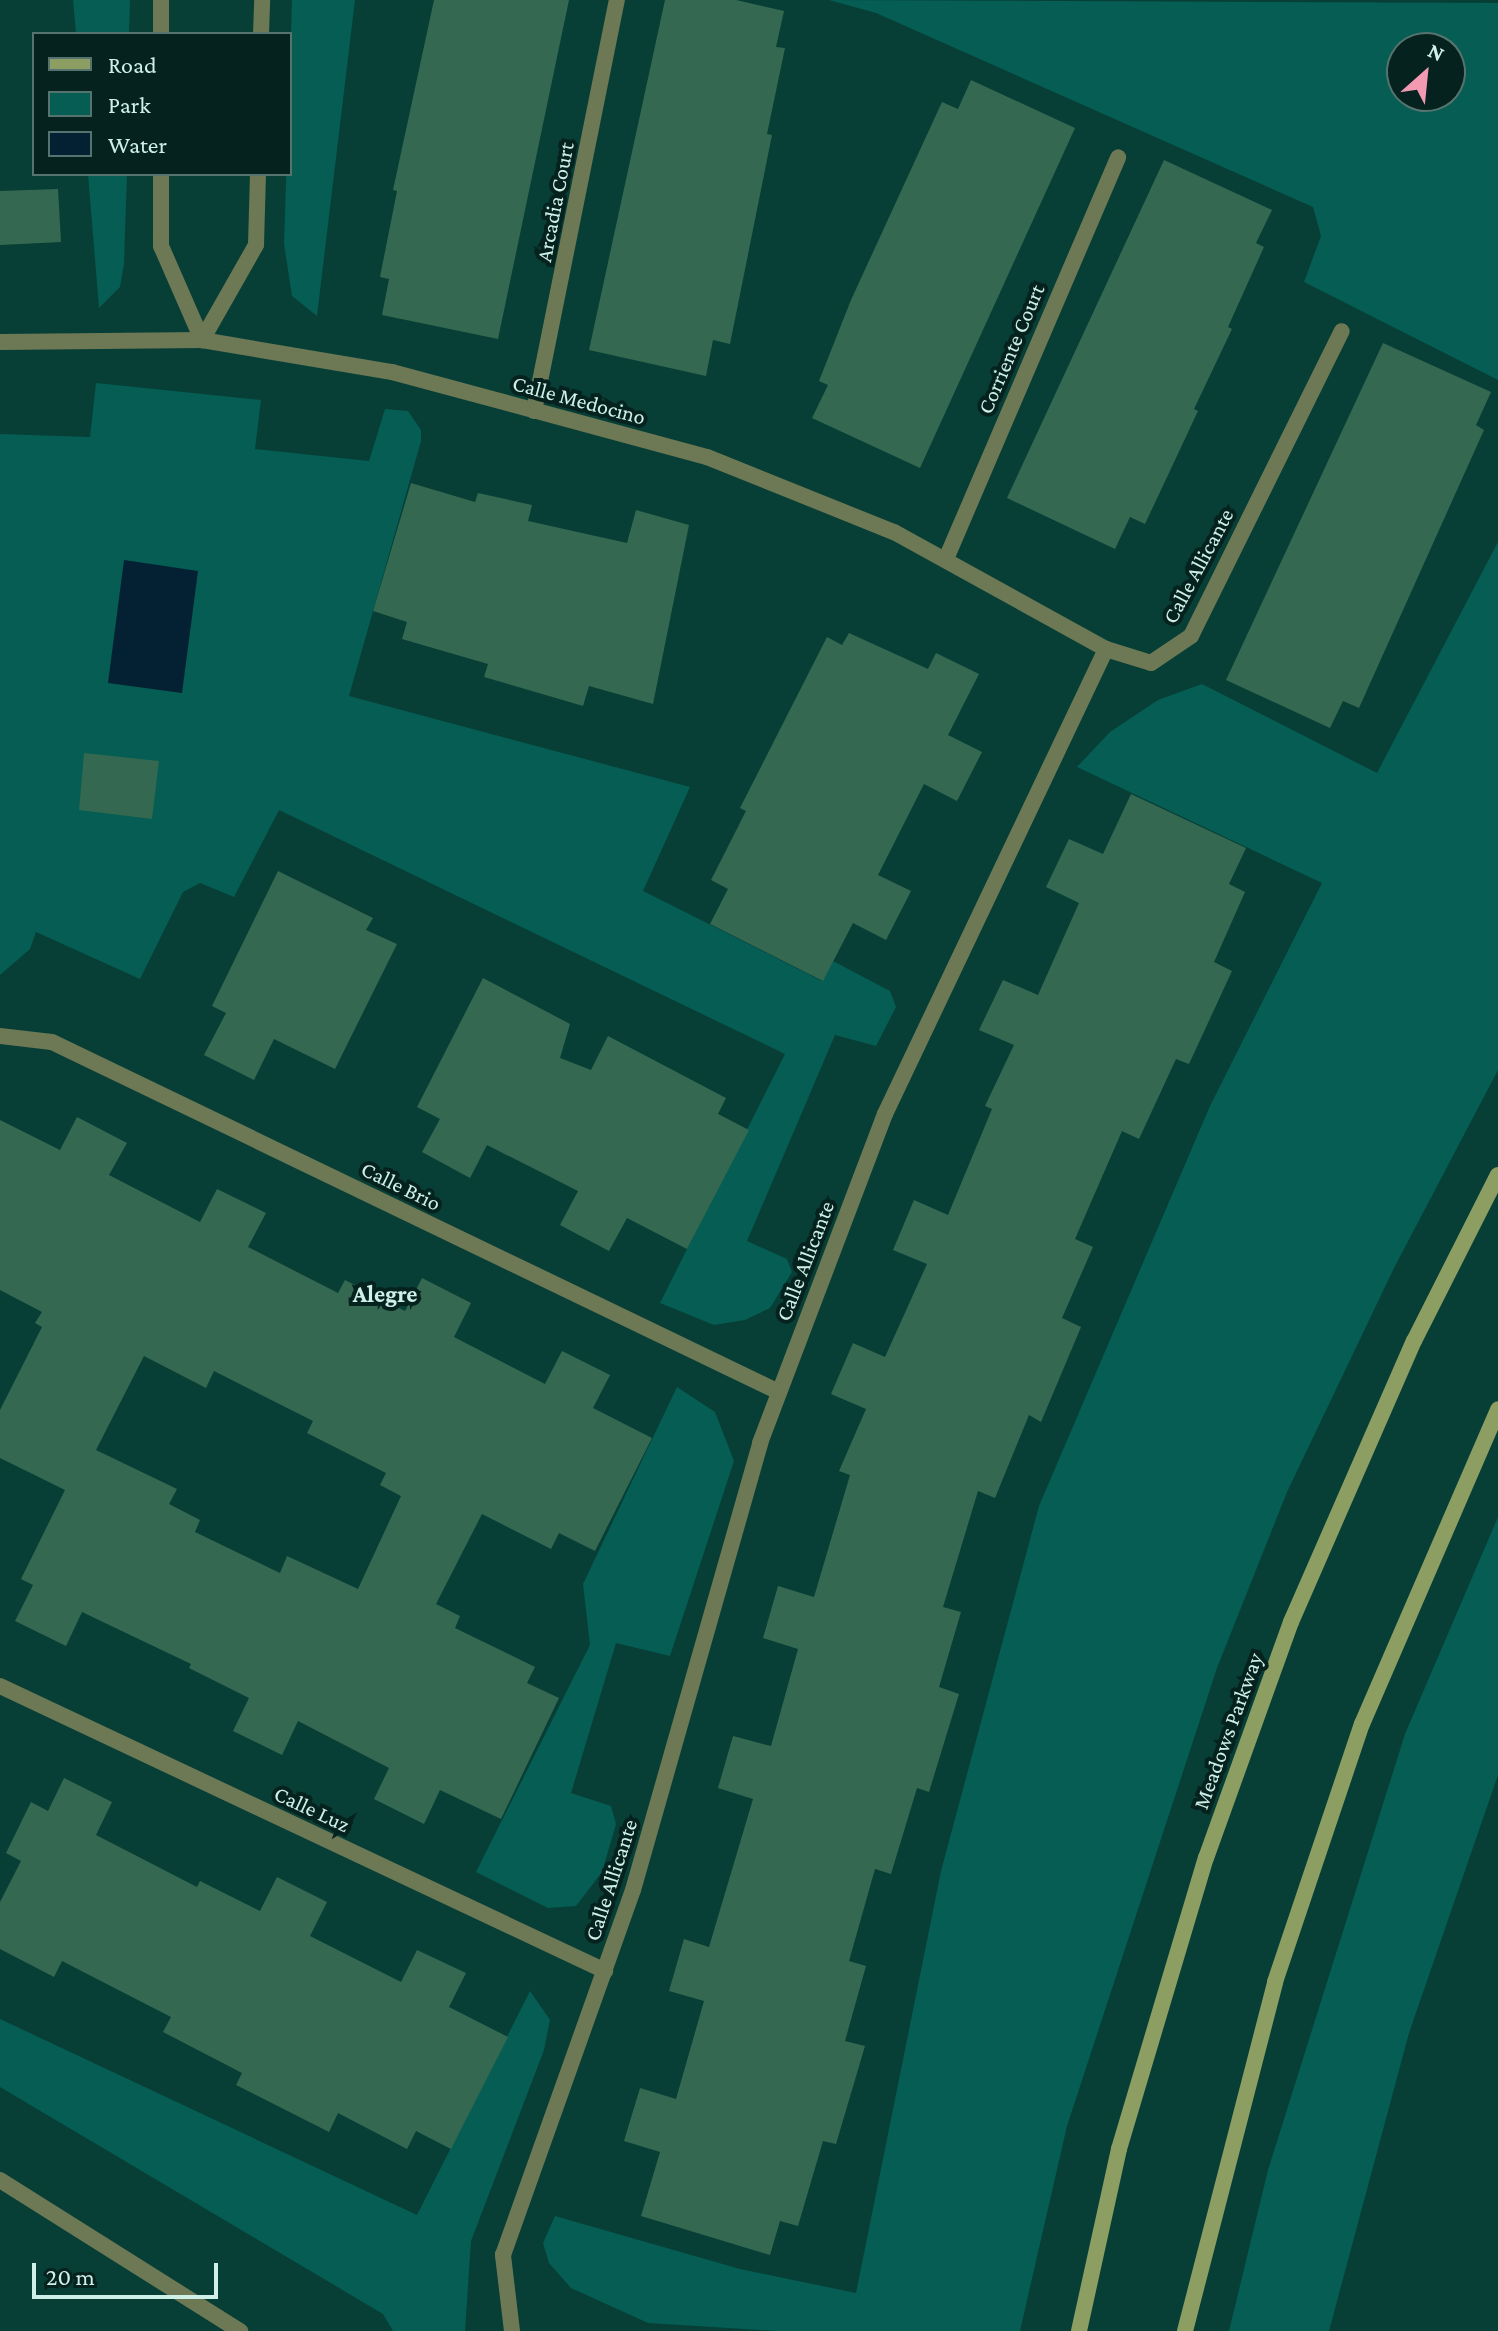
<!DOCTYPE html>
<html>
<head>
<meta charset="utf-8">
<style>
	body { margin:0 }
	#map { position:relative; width:1498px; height:2331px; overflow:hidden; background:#073f37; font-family:"Crimson Pro",serif }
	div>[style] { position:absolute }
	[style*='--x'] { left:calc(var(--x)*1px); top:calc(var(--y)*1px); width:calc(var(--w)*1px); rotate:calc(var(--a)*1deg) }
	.green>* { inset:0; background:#055d53 }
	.water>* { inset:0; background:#042033 }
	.building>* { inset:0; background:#346850 }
	.service>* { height:16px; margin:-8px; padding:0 8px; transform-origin:8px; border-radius:8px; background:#6d7854 }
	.secondary>* { height:16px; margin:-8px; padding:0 8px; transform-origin:8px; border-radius:8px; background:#8d9e62 }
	span { translate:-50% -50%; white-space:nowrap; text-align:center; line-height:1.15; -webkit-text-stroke:8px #06221e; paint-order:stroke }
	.street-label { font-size:22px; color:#cff0e9 }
	.neighbourhood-label { font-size:24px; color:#cff0e9; font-weight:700 }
	.legend { position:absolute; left:32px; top:32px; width:260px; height:144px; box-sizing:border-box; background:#06221e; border:2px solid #56746f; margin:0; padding:10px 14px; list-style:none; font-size:24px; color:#cff0e9 }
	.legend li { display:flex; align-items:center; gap:16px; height:40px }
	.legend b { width:40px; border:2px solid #56746f }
	.north { position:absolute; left:1386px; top:32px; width:80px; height:80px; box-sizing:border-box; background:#06221e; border:2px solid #56746f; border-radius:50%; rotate:27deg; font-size:22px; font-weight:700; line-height:32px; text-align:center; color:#cff0e9 }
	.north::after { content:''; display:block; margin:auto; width:28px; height:36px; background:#f19ab2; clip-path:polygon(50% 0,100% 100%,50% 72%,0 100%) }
	.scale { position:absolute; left:32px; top:2263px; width:186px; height:36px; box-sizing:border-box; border:4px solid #cff0e9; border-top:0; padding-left:10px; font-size:24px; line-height:28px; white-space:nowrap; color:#cff0e9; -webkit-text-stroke:6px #06221e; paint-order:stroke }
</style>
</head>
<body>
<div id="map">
	<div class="green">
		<div style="clip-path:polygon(73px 0,130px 0,129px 34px,76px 34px)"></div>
		<div style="clip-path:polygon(292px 0,355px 0,317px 316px,292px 296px,284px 244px)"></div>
		<div style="clip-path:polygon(evenodd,829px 0,1498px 3px,1498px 380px,1304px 282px,1321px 236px,1313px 207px,876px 13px,829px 0,1402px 48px,1450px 48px,1450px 96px,1402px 96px,1402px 48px)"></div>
		<div style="clip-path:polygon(88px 174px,127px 174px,124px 264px,120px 287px,99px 308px)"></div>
		<div style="clip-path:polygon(96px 383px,261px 400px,255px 449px,369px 461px,385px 409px,408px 411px,421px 430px,421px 441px,349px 696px,690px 787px,643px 891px,822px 981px,833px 961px,890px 991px,896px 1007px,876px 1046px,835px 1035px,747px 1241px,787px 1259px,792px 1272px,770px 1308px,745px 1320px,714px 1325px,660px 1303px,785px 1054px,279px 810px,234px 897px,200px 883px,183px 892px,140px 979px,36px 932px,30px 949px,0 975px,0 434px,90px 437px)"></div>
		<div style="clip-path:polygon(1498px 542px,1498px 1070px,1394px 1268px,1287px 1492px,1217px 1668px,1067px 2126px,1020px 2331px,778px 2331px,648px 2323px,571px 2288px,549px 2263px,543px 2243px,555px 2216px,740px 2269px,856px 2293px,941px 1871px,1039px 1506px,1210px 1106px,1322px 883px,1077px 767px,1110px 732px,1158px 700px,1202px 684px,1377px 773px)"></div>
		<div style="clip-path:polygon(677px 1387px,715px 1412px,734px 1461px,670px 1656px,616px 1643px,571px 1793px,611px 1806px,616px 1824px,602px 1872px,576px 1906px,548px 1908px,476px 1872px,590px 1645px,583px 1584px)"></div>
		<div style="clip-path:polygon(1498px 1517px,1498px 1775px,1409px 2033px,1329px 2331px,1229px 2331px,1268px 2170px,1405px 1734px)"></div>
		<div style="clip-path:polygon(530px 1991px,550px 2020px,544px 2050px,471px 2241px,465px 2331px,393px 2331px,383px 2314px,0 2087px,0 2019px,417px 2215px)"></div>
	</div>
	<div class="water">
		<div style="clip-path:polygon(124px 560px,198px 571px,182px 693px,108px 683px)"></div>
	</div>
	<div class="building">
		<div style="clip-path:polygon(434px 0,569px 0,498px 339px,382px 315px,389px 279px,380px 277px,397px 191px,393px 190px)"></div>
		<div style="clip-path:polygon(665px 0,736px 0,784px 11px,776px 47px,785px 48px,767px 134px,772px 135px,730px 344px,713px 340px,706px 376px,589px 350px)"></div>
		<div style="clip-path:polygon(971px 80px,1075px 128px,920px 468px,812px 418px,828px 385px,819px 381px,851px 300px,942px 102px,958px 109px)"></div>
		<div style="clip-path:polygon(1164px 160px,1272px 210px,1256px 243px,1264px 247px,1228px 327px,1232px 329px,1194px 409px,1198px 411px,1145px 524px,1130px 517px,1115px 549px,1007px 498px)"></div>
		<div style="clip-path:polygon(58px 189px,61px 242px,0 245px,0 191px)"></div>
		<div style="clip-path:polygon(1383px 343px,1491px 392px,1476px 425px,1484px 430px,1359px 708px,1343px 701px,1330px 728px,1226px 680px)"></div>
		<div style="clip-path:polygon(411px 483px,475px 502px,478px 493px,532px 505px,528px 521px,627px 543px,636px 510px,689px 525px,653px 704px,589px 686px,583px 706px,484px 677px,488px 664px,402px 639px,407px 622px,373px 611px)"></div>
		<div style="clip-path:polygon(849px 633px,928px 669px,936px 653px,979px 674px,948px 735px,982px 752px,957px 801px,924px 784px,878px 875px,911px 891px,886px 940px,853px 923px,823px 981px,710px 924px,728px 889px,711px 880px,746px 811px,740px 808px,827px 637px,842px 645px)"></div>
		<div style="clip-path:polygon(84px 753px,159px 761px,152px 819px,79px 810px)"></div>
		<div style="clip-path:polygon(1131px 794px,1246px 848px,1229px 884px,1245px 892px,1214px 962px,1232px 971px,1189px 1064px,1176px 1059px,1139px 1139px,1122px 1131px,1075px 1239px,1093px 1247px,1062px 1318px,1081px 1327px,1041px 1422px,1029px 1415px,995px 1498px,978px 1491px,943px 1607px,961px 1612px,939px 1687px,959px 1694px,929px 1792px,917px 1788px,891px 1874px,875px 1869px,849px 1961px,866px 1966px,845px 2041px,865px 2046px,836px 2144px,823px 2141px,798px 2226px,780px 2221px,770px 2255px,641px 2216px,660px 2152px,624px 2141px,640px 2088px,676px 2099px,704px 2001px,669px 1991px,684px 1939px,709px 1947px,753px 1799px,718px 1788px,733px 1736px,771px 1746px,798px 1649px,763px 1638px,778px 1586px,814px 1597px,850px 1475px,839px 1471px,866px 1409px,831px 1394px,853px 1343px,885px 1357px,927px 1264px,893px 1250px,914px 1200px,948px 1215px,992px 1109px,985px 1106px,1014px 1045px,979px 1030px,1003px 980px,1038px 995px,1079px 903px,1046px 887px,1069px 839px,1103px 854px)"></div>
		<div style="clip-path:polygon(278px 871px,373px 918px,366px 930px,397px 944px,335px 1069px,274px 1039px,254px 1080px,204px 1055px,226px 1013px,212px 1006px)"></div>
		<div style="clip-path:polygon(483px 978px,570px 1024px,560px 1058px,591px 1070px,608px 1036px,726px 1098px,718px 1114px,749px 1130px,687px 1249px,627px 1218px,609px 1251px,560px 1225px,578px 1191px,487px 1145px,470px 1178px,422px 1152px,440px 1119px,417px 1107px)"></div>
		<div style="clip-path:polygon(evenodd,77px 1117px,127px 1143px,109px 1175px,200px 1222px,217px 1189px,266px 1213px,248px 1247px,338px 1293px,345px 1280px,405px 1311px,422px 1278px,471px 1303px,454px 1337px,545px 1384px,562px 1351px,610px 1375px,593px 1408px,652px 1438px,595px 1551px,559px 1533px,551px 1549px,482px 1514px,436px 1604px,460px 1616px,455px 1628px,535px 1667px,527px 1683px,559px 1698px,501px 1819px,440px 1790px,424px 1824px,374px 1799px,389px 1768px,298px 1721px,282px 1755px,233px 1731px,249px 1698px,189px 1668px,191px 1664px,82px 1612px,66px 1646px,15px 1621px,33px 1585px,21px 1579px,65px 1490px,0 1458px,0 1410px,42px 1327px,35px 1323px,42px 1312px,0 1290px,0 1120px,60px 1150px,77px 1117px,144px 1356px,206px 1388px,214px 1371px,313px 1421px,307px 1433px,386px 1473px,380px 1485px,401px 1496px,358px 1589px,287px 1556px,280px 1573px,195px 1532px,200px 1520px,169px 1504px,177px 1489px,96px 1450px,144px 1356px)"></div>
		<div style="clip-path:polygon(64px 1778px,112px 1802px,96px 1835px,197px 1887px,200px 1881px,260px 1911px,277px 1877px,327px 1902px,310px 1936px,401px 1982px,417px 1950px,466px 1973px,449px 2007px,508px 2037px,451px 2149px,416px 2131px,407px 2149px,338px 2113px,329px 2132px,236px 2085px,242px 2073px,163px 2032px,171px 2017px,62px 1961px,54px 1977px,0 1949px,0 1902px,21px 1861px,6px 1853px,31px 1802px,48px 1811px)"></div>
	</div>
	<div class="service">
		<div style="--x:161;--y:34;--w:34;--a:-90"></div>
		<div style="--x:261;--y:34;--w:34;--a:-88"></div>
		<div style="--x:161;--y:174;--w:72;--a:90"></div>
		<div style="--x:161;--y:246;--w:103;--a:66.4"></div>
		<div style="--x:202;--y:340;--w:109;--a:-60.4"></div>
		<div style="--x:256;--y:245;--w:71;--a:-88.4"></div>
		<div style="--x:0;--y:342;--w:202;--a:-0.6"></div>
		<div style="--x:202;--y:340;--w:193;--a:9.6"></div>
		<div style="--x:392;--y:372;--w:326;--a:15.1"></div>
		<div style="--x:707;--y:457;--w:201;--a:21.9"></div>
		<div style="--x:894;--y:532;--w:242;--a:28.9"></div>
		<div style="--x:1106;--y:649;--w:47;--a:17.3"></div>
		<div style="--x:1151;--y:663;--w:48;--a:-34"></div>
		<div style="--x:1191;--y:636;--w:340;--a:-63.7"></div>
		<div style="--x:534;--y:411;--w:419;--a:-78.6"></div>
		<div style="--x:946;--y:559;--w:437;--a:-66.8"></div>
		<div style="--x:0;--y:1036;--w:52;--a:6.6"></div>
		<div style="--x:52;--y:1042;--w:807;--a:25.71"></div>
		<div style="--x:0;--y:1686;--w:669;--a:25.22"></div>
		<div style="--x:0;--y:2180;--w:284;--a:32.2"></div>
		<div style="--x:512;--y:2331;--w:77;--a:-96.8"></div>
		<div style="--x:503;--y:2255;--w:387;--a:-70.4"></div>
		<div style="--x:633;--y:1890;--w:465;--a:-74.1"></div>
		<div style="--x:760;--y:1443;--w:352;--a:-69.2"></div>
		<div style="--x:885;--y:1114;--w:515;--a:-64.58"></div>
	</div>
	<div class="secondary">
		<div style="--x:1079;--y:2331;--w:186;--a:-77.6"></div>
		<div style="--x:1119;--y:2149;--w:304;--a:-73.4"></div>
		<div style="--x:1206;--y:1858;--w:251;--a:-70.2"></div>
		<div style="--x:1291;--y:1622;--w:307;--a:-66.4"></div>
		<div style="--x:1414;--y:1341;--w:186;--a:-63.2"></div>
		<div style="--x:1185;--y:2331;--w:360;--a:-75.5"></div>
		<div style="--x:1275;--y:1982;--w:272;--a:-71.4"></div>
		<div style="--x:1362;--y:1724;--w:343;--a:-66.6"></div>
	</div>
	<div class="street-label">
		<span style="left:555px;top:202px;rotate:-79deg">Arcadia Court</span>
		<span style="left:1011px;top:349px;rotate:-67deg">Corriente Court</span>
		<span style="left:579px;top:400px;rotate:15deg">Calle Medocino</span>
		<span style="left:1198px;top:566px;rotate:-62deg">Calle Allicante</span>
		<span style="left:401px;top:1186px;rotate:26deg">Calle Brio</span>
		<span style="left:805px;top:1261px;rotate:-69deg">Calle Allicante</span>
		<span style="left:1228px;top:1731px;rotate:-70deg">Meadows Parkway</span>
		<span style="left:312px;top:1809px;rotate:25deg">Calle Luz</span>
		<span style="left:611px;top:1880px;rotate:-72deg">Calle Allicante</span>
	</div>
	<div class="neighbourhood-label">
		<span style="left:385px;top:1294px">Alegre</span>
	</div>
	<ul class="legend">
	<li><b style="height:10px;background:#8d9e62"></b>Road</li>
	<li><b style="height:22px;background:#055d53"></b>Park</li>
	<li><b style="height:22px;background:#042033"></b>Water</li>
	</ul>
	<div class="north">N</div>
	<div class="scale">20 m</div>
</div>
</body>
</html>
